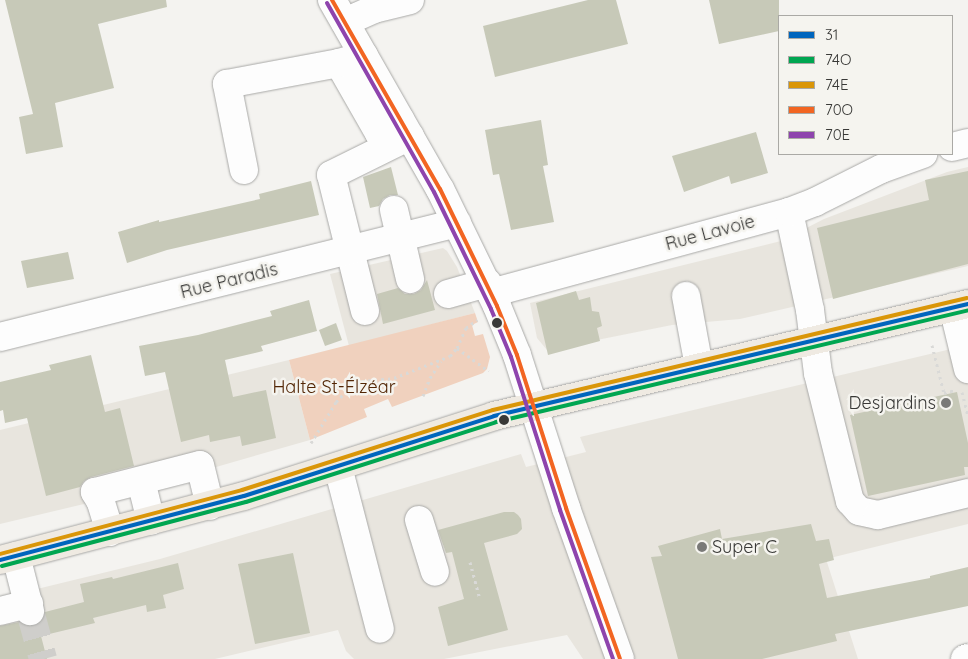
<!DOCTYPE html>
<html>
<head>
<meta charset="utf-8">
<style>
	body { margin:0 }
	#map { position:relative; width:968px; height:659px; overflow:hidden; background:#f4f3f0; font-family:Quicksand,sans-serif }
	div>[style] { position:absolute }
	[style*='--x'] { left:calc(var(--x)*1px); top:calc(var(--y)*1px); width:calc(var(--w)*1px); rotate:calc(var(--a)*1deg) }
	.built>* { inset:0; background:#e8e5de }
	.green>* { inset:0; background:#f0d1be }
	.building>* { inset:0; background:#c7c9b8 }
	.minor-tunnel>* { height:28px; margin-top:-14px; transform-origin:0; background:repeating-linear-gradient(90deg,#cfcecb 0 28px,transparent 0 42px) }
	.path>* { height:3px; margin-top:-1.5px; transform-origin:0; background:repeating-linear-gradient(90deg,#d9d9d7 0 2.5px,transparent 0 6.5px) }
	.roads { filter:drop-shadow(0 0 1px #a9a9a7) drop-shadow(0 0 1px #a9a9a7) }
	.minor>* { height:28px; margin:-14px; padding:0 14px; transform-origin:14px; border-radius:14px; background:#fdfdfd }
	.major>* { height:28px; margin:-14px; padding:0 14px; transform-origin:14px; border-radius:14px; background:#efeae2 }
	.bus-1>* { height:4px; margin:-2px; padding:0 2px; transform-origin:2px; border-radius:2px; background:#0065bd }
	.bus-2>* { height:4px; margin:-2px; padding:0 2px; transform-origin:2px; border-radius:2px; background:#00a651 }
	.bus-3>* { height:4px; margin:-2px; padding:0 2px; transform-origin:2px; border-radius:2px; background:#da9608 }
	.bus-4>* { height:4px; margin:-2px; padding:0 2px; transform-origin:2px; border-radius:2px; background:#f26522 }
	.bus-5>* { height:4px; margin:-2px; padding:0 2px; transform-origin:2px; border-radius:2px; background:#8e44ad }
	.dots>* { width:14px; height:14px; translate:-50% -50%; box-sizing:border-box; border:2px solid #f5f4ef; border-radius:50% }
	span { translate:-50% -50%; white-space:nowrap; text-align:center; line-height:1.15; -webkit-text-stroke:5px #f5f4ef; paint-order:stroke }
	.street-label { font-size:18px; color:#393937 }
	.park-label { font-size:18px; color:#522504 }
	.poi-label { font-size:18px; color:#393937 }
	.right { translate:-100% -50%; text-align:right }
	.left { translate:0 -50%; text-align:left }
	.legend { position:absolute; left:778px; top:15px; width:175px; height:140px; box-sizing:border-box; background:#f5f4ef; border:1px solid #aaa9a5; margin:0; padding:6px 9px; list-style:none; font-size:15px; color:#393937 }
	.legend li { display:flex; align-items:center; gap:10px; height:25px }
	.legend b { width:25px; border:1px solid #aaa9a5 }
</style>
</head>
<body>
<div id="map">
	<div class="built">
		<div style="clip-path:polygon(968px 167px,968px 266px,740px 319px,672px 325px,547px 350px,537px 338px,530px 303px,781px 241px,824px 219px,947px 172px)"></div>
		<div style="clip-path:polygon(443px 248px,447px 251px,457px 267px,475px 313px,349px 346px,330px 274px)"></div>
		<div style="clip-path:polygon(968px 345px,968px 524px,826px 559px,858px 659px,583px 659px,567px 635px,444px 659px,354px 659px,346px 651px,338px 630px,215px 659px,0 659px,0 598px,160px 559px,521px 454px,526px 467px,586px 452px,580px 437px)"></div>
		<div style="clip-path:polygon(289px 360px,310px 440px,105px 499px,0 524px,0 430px)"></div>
	</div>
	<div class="green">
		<div style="clip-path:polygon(475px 313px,478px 322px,472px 325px,475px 336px,483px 334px,490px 357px,487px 369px,483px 373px,392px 407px,388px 399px,364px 409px,367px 417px,310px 440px,289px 360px)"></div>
	</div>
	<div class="building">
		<div style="clip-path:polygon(5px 0,166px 0,167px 7px,98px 24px,114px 88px,55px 103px,63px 147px,26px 154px,19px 117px,33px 114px)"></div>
		<div style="clip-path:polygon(588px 0,616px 0,628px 44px,495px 77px,483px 26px)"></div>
		<div style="clip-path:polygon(709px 0,779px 0,779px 31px,719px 44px)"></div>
		<div style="clip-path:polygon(541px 120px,548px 165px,543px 166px,554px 222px,511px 230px,499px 174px,493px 175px,485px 130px)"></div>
		<div style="clip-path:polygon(756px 132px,768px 173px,731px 184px,729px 176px,684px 192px,672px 156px)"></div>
		<div style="clip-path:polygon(391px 167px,398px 195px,390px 195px,383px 199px,379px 206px,370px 208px,363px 177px)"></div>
		<div style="clip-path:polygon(968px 171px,968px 264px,833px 299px,817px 228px,929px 200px,925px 180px)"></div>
		<div style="clip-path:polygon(311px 181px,319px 215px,167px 250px,127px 263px,118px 232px,159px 220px,159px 222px,260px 199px,259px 194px)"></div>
		<div style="clip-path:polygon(68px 252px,74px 279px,27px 288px,21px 261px)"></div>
		<div style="clip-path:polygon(427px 280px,435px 310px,383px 324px,377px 294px,398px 288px,405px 294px,414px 294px,421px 290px)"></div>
		<div style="clip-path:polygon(576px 291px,579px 300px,590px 297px,592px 311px,599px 312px,602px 326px,597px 328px,600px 341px,548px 355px,536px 303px)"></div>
		<div style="clip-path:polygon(309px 300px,317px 331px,261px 346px,263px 351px,225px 360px,233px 397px,266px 390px,276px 438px,242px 446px,240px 436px,210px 442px,209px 435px,181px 442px,165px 372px,145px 376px,139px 346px,198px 335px,272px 316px,270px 311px)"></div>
		<div style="clip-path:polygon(336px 323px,342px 340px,325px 346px,319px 330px)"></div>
		<div style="clip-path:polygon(91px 355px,105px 412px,120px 408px,134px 466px,91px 477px,84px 481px,80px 487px,46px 496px,27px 418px,5px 423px,3px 410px,0 411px,0 382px,51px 370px,49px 365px)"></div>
		<div style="clip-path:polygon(957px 392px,968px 443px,968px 467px,964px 467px,965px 475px,868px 496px,850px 415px)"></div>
		<div style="clip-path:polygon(504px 512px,514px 512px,518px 515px,521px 519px,522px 529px,517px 534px,484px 543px,508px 630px,448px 646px,438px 607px,464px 599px,452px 552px,446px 553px,438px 530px)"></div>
		<div style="clip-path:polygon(811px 524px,816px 541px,829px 539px,834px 560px,819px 564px,827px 598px,930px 578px,930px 576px,968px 567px,968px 606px,835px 634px,837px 641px,762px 659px,678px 659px,651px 557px,662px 556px,658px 546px,720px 529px,722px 539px)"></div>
		<div style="clip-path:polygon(293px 553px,310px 633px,255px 644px,238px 564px)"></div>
		<div style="clip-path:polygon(178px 563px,184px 589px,163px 595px,166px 608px,147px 612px,146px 605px,93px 618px,95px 623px,41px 636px,47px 659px,0 659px,0 626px,19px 622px,26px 626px,34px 626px,41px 622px,45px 612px,84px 602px,80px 584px,112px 577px,113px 579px)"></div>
	</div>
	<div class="minor-tunnel">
		<div style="--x:30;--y:611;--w:50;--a:74.8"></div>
	</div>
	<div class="path">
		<div style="--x:932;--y:345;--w:49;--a:76"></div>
		<div style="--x:944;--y:393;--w:11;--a:-15"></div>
		<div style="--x:457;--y:348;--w:39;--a:36"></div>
		<div style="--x:962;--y:392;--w:25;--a:76"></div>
		<div style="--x:423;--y:396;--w:19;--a:-69"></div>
		<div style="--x:430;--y:378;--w:20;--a:-57"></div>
		<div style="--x:311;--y:443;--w:48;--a:-58.6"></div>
		<div style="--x:336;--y:402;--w:25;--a:-47"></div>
		<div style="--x:353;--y:384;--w:9;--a:-18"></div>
		<div style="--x:362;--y:381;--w:32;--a:-5"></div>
		<div style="--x:394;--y:378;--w:60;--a:-21.4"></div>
		<div style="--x:450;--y:356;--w:11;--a:-49"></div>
		<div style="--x:457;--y:348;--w:22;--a:-66"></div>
		<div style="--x:466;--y:328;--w:14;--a:-36"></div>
		<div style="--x:470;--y:562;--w:38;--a:75"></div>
	</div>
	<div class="roads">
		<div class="minor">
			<div style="--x:332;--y:0;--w:218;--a:60.3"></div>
			<div style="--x:440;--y:189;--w:130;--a:64"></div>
			<div style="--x:497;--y:306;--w:53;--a:67.8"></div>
			<div style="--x:517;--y:355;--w:161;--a:72.2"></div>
			<div style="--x:566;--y:508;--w:160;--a:70.3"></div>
			<div style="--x:345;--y:22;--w:32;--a:-24"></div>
			<div style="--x:374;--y:9;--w:37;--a:-14"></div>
			<div style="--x:339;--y:63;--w:81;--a:60.3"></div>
			<div style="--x:379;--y:133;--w:25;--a:-32"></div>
			<div style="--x:952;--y:147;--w:16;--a:-14"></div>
			<div style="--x:244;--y:170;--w:88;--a:-101.2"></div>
			<div style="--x:227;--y:84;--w:114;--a:-10.6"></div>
			<div style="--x:339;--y:63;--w:26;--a:-16"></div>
			<div style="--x:394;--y:210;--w:71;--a:76.9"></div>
			<div style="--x:789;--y:212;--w:100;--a:77.9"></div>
			<div style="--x:810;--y:310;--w:64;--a:82.8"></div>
			<div style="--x:818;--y:373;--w:132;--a:76"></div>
			<div style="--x:850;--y:501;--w:13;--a:48"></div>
			<div style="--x:859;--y:511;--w:19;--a:12"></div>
			<div style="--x:878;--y:515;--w:93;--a:-13.7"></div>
			<div style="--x:491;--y:293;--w:309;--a:-15.2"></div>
			<div style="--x:789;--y:212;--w:28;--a:-21"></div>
			<div style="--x:815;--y:202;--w:74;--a:-26.6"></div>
			<div style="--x:881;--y:169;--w:45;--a:-19.7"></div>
			<div style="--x:448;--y:294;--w:41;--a:-15.8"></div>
			<div style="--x:686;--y:296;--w:72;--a:79.6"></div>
			<div style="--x:953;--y:307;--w:64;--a:76.4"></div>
			<div style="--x:365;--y:311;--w:140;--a:-104"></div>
			<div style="--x:331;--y:175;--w:88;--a:-26.3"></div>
			<div style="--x:0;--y:337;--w:471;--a:-14"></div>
			<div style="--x:338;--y:467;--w:167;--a:75.5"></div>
			<div style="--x:141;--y:481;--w:41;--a:76"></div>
			<div style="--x:419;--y:520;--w:54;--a:72.9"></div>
			<div style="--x:110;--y:532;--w:31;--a:-107"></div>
			<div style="--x:101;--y:502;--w:12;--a:-121"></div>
			<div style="--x:95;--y:492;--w:108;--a:-14.4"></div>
			<div style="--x:200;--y:465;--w:42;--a:76.3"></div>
			<div style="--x:16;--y:556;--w:57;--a:75.7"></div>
			<div style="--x:0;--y:611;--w:30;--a:-14"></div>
			<div style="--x:965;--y:659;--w:3;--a:-18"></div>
		</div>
		<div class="major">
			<div style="--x:0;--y:560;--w:252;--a:-14.7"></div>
			<div style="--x:244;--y:496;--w:262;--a:-17.7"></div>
			<div style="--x:494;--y:416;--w:487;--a:-13.3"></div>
		</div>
	</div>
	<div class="bus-1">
		<div style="--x:0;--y:560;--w:252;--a:-14.7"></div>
		<div style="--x:244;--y:496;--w:262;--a:-17.7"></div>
		<div style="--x:494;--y:416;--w:487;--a:-13.3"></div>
	</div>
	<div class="bus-2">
		<div style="--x:2;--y:566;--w:252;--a:-14.7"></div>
		<div style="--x:246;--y:502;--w:262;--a:-17.7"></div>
		<div style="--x:496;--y:422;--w:485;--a:-13.3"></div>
	</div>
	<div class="bus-3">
		<div style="--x:0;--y:554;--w:250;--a:-14.8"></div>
		<div style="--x:242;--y:490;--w:263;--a:-17.7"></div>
		<div style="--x:493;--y:410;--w:487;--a:-13.3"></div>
	</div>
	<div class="bus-4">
		<div style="--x:332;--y:0;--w:218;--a:60.3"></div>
		<div style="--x:440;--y:189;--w:130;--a:64"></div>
		<div style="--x:497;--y:306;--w:53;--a:67.8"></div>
		<div style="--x:517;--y:355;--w:161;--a:72.2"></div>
		<div style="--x:566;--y:508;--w:160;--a:70.3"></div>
	</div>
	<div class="bus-5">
		<div style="--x:327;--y:3;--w:217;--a:60.5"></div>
		<div style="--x:434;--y:192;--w:130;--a:64"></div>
		<div style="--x:491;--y:309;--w:52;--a:67.4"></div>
		<div style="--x:511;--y:357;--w:161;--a:72.2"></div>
		<div style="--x:560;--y:510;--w:158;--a:70.4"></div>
	</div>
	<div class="dots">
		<div style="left:497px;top:323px;background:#393937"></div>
		<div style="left:946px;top:403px;background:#7a7a78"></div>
		<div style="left:504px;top:420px;background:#393937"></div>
		<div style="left:702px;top:547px;background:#7a7a78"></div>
	</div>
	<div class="street-label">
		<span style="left:710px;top:233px;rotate:-15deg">Rue Lavoie</span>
		<span style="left:229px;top:281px;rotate:-14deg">Rue Paradis</span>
	</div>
	<div class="park-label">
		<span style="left:334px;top:387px">Halte St-Élzéar</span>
	</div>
	<div class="poi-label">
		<span class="right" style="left:936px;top:403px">Desjardins</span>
		<span class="left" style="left:712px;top:547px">Super C</span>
	</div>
	<ul class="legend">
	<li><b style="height:6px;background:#0065bd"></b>31</li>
	<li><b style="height:6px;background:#00a651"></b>74O</li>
	<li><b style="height:6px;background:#da9608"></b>74E</li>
	<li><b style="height:6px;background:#f26522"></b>70O</li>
	<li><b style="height:6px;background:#8e44ad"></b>70E</li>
	</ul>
</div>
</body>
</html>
